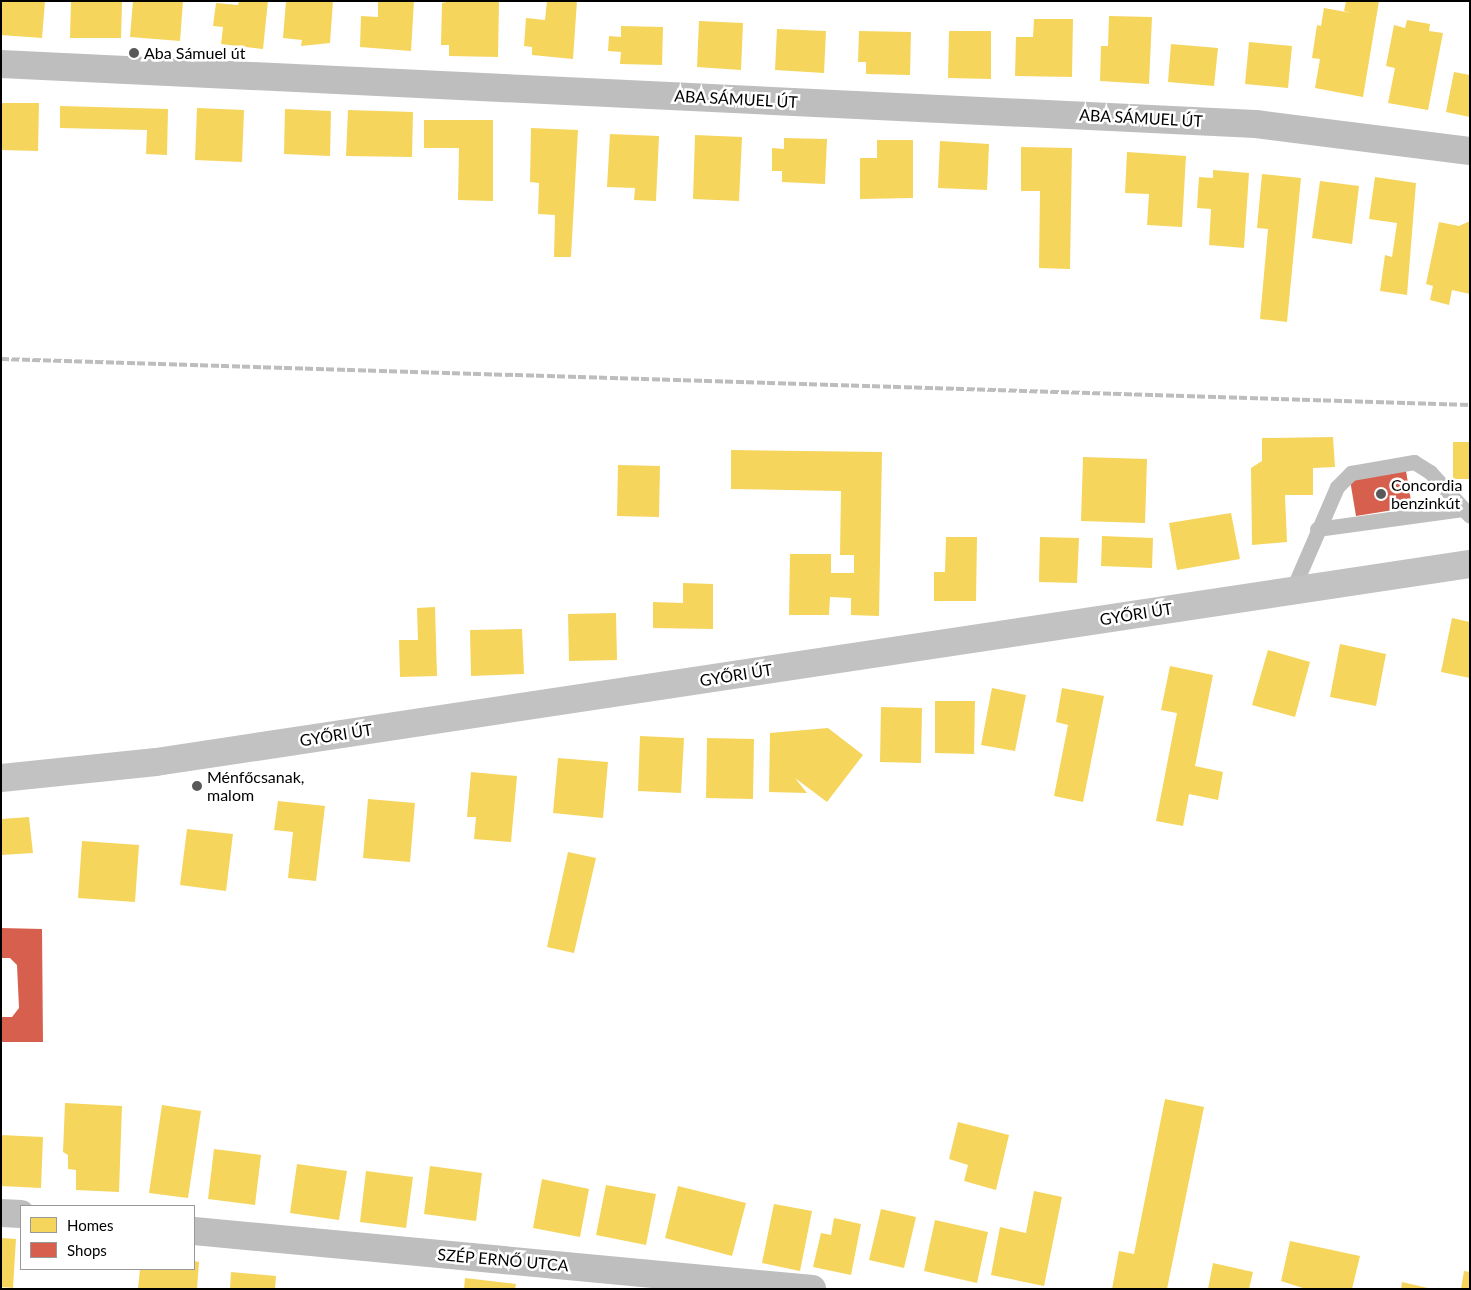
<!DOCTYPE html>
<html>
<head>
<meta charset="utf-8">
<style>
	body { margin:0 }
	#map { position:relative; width:1471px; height:1290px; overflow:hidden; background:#fff; font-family:Lato,sans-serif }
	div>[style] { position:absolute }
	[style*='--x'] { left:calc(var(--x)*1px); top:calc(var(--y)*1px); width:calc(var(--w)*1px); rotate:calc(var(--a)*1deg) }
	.homes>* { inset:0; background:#f6d55c }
	.shops>* { inset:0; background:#d6604d }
	.lane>* { height:15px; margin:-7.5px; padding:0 7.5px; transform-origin:7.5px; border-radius:7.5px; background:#bebebe }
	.street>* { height:28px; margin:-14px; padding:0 14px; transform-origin:14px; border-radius:14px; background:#bebebe }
	.secondary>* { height:28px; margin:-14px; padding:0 14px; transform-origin:14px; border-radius:14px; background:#c2c2c2 }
	.rail>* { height:4px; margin-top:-2px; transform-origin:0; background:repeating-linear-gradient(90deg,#bdbdbd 0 8px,transparent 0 10.5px) }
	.dots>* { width:14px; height:14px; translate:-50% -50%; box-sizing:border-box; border:2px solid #fff; border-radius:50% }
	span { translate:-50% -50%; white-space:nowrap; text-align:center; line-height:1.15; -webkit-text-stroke:5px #fff; paint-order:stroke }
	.poi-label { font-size:16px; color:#000 }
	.left { translate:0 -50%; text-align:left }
	.street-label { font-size:16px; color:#000 }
	.frame { position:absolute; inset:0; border:2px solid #000; pointer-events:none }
	.legend { position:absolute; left:20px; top:1205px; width:175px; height:65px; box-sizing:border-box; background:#fff; border:1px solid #999; margin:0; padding:6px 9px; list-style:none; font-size:15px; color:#000 }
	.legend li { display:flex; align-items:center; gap:10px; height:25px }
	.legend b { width:25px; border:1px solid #999 }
</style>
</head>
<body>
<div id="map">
	<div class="homes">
		<div style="clip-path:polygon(1px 1px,45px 1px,42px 38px,1px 35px)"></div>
		<div style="clip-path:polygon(71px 1px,122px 1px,121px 38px,70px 38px)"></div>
		<div style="clip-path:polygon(133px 1px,183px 1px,180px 41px,130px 37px)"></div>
		<div style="clip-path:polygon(239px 1px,268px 1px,263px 49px,221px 44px,223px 27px,213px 26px,216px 3px,238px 5px)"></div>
		<div style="clip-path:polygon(286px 1px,333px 1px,330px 43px,301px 46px,302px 40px,283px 38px)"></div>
		<div style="clip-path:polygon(378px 1px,414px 1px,411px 51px,360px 47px,361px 16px,378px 17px)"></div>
		<div style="clip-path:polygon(451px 1px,499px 1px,498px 57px,449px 56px,449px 45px,441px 45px,442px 3px)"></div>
		<div style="clip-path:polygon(547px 1px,577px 1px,573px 59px,532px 55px,532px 47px,524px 46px,526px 18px,545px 20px)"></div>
		<div style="clip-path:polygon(1346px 1px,1379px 1px,1363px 97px,1315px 88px,1320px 59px,1312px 58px,1317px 25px,1321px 26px,1324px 8px,1352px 13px,1344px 11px)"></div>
		<div style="clip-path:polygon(1109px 16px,1152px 17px,1149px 84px,1100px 81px,1101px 46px,1108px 46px)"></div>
		<div style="clip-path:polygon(1034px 19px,1073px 19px,1072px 77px,1015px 76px,1016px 37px,1033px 37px)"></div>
		<div style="clip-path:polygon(1407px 20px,1430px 24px,1429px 31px,1443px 33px,1428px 110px,1388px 103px,1395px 68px,1386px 66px,1394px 25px,1405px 28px)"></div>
		<div style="clip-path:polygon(699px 21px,743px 23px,741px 70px,697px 67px)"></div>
		<div style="clip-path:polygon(621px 26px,663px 27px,662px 65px,620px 64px,621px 52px,608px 51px,609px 36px,621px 37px)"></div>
		<div style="clip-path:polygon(777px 29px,826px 31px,824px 73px,775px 70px)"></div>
		<div style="clip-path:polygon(859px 31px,911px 32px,910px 75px,866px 74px,866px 62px,858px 62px)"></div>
		<div style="clip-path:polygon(949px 31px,991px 31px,991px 79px,948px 78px)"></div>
		<div style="clip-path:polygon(1249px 42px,1292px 46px,1288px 88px,1245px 84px)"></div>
		<div style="clip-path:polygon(1171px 44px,1218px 48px,1214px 86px,1168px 82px)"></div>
		<div style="clip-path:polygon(1454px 72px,1470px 75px,1470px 117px,1446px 112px)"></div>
		<div style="clip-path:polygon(1px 103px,39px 103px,38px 151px,1px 150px)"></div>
		<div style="clip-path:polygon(60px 106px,168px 109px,167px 155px,146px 154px,147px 130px,60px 128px)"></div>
		<div style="clip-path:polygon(197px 108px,244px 110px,242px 162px,195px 160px)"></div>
		<div style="clip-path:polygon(285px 109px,331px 111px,330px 156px,284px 154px)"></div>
		<div style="clip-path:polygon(348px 110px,413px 112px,412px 157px,346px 156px)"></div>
		<div style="clip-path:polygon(424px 120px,493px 120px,493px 201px,458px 200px,459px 148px,424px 148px)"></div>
		<div style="clip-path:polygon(531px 128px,578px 130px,571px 257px,554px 257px,555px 215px,538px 214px,539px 183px,530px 182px)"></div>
		<div style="clip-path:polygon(610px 134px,659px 136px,656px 201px,634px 200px,635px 188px,607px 187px)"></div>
		<div style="clip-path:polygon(695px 135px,742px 137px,739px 201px,693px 199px)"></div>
		<div style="clip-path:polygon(784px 138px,827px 139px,825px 184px,782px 182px,782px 171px,772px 171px,772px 148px,784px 149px)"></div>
		<div style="clip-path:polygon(877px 140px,913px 140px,913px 198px,860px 199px,860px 158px,877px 158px)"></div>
		<div style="clip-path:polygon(940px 141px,989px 144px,987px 190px,938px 188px)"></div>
		<div style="clip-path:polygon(1021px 147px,1072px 148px,1070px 269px,1039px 268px,1040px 191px,1021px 191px)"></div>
		<div style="clip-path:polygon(1127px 152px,1186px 156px,1182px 227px,1147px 225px,1149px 194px,1125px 193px)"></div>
		<div style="clip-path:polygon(1213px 170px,1249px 173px,1244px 248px,1209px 245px,1211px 209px,1197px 208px,1199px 177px,1213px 178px)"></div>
		<div style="clip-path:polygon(1262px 174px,1301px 178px,1287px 322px,1260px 319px,1268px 229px,1257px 228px)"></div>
		<div style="clip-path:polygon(1375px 177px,1416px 183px,1407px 295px,1380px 291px,1385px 255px,1392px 257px,1397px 223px,1369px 219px)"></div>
		<div style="clip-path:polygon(1320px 181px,1359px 186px,1352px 244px,1312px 238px)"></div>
		<div style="clip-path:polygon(1470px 221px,1470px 294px,1452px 290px,1449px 305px,1430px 300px,1433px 286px,1426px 284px,1439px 222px,1459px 226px)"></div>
		<div style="clip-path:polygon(1333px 437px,1335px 467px,1313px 468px,1313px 495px,1285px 495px,1287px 542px,1252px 545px,1251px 468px,1262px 461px,1262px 438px)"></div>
		<div style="clip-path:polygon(1453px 442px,1470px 442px,1470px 479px,1453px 479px)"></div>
		<div style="clip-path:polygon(731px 450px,882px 452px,879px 616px,851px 615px,851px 598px,830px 597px,829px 615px,789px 615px,790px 554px,831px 554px,831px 573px,854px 573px,854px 555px,840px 555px,841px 491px,731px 489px)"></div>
		<div style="clip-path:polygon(1083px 457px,1147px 459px,1145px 523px,1081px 521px)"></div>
		<div style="clip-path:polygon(618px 465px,660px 466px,659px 517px,617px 516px)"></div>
		<div style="clip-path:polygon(1231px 513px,1240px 559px,1177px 570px,1169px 523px)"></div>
		<div style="clip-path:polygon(1102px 536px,1153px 538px,1152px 568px,1101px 566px)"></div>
		<div style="clip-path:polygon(946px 537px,977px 537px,976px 601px,934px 601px,934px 572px,945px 572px)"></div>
		<div style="clip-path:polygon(1040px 537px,1079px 538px,1077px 583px,1039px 582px)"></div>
		<div style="clip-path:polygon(683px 583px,713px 584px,713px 629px,653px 628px,653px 602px,683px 603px)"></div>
		<div style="clip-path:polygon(435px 607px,437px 676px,400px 677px,399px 640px,418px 640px,417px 608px)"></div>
		<div style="clip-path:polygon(616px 613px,617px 660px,569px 661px,568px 614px)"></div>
		<div style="clip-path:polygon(1452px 618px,1470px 622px,1470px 678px,1441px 672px)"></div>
		<div style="clip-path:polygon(522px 629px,524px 674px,471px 676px,470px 630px)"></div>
		<div style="clip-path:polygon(1340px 644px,1386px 654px,1376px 706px,1330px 697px)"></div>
		<div style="clip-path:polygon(1268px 650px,1310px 662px,1295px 717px,1252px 705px)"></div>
		<div style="clip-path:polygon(1170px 666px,1213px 675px,1195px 766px,1223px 772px,1218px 800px,1189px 794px,1183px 826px,1156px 821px,1177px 713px,1161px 710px)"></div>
		<div style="clip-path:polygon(992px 688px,1026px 695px,1015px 751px,981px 745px)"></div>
		<div style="clip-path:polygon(1062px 688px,1104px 696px,1083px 802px,1054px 796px,1068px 725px,1056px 722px)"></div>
		<div style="clip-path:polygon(935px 701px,975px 701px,974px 754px,935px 753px)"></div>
		<div style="clip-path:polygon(881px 707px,922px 708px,921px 763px,880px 762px)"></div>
		<div style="clip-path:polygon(828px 728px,863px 755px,827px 802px,795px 778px,807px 793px,769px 792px,770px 733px)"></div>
		<div style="clip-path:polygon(640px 736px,684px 738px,681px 793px,638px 791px)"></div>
		<div style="clip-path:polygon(707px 738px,754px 739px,753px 799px,706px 798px)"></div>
		<div style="clip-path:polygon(558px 758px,608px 762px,603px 818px,553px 813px)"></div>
		<div style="clip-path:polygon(471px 772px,517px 776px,511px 842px,474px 839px,476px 817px,467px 817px)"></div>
		<div style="clip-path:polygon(368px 799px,415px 803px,410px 862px,363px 858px)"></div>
		<div style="clip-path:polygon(278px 801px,325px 806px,316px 881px,288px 878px,293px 832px,274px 830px)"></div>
		<div style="clip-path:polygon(29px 817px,33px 853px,1px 855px,1px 819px)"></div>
		<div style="clip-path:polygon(187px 829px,233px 834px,226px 891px,180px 885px)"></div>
		<div style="clip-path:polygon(82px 841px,139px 845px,135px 902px,78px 898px)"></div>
		<div style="clip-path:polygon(568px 852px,596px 858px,574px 953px,547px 947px)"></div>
		<div style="clip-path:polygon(1165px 1099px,1204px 1107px,1167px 1289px,1112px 1289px,1119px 1251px,1134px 1254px)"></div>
		<div style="clip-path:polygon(65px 1103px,122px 1106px,119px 1192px,76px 1190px,76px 1170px,68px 1169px,68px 1155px,63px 1152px)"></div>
		<div style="clip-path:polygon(162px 1105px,201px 1111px,188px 1198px,149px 1193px)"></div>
		<div style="clip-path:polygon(958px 1122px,1009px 1135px,996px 1190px,964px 1181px,968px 1165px,949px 1159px)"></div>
		<div style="clip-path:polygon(1px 1135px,43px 1137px,41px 1188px,1px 1186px)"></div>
		<div style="clip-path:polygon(214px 1149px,261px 1155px,255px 1205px,208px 1199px)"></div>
		<div style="clip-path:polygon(297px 1164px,347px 1171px,339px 1220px,290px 1213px)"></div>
		<div style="clip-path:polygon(430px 1166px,482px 1173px,476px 1221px,424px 1214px)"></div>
		<div style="clip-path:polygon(366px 1171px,413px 1177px,406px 1228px,360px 1222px)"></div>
		<div style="clip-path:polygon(542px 1179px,589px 1189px,580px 1237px,533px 1228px)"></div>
		<div style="clip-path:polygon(606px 1185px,656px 1194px,646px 1245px,596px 1235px)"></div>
		<div style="clip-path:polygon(678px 1186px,746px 1203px,732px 1256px,665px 1238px)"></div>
		<div style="clip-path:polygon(1034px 1191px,1062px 1197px,1044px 1286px,991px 1275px,1000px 1227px,1026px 1233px)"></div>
		<div style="clip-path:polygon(774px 1204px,812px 1211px,800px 1271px,762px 1263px)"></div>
		<div style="clip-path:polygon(881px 1209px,916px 1217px,904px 1268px,869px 1260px)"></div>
		<div style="clip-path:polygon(834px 1218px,861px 1224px,851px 1275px,813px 1267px,821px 1233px,831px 1235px)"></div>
		<div style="clip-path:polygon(935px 1220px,988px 1232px,977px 1283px,924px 1271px)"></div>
		<div style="clip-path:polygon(1px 1238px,16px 1239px,13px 1288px,1px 1287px)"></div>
		<div style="clip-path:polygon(1290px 1241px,1360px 1256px,1352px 1289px,1306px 1289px,1281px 1281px)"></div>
		<div style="clip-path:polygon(194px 1261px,199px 1262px,197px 1289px,138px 1289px,140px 1269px,194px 1269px)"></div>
		<div style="clip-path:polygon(1213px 1263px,1253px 1272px,1249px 1289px,1208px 1289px)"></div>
		<div style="clip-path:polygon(1464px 1271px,1470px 1272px,1470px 1289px,1461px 1289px)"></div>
		<div style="clip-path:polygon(231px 1272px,276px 1276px,275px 1289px,230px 1289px)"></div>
		<div style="clip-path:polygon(465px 1278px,516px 1284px,515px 1289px,464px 1289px)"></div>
		<div style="clip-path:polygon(1402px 1282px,1428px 1288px,1427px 1289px,1401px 1289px)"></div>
	</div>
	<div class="shops">
		<div style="clip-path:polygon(1406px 471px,1412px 507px,1356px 516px,1350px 480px)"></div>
		<div style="clip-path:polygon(1px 928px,42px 929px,43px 1042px,1px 1042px,1px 1017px,12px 1017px,19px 1008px,17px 965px,10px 958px,1px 958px)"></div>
	</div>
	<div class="lane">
		<div style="--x:1317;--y:529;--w:147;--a:-7.8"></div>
		<div style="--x:1292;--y:591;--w:113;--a:-66.6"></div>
		<div style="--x:1337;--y:487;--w:20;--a:-45"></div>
		<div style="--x:1351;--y:473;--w:64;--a:-9.9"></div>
		<div style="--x:1414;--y:462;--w:19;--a:32"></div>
		<div style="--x:1430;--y:472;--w:59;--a:47.7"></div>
	</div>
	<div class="street">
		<div style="--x:1;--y:64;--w:1256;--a:2.74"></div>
		<div style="--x:1256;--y:124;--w:216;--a:7.2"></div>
		<div style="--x:1;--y:1213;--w:20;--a:3"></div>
		<div style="--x:194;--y:1231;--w:621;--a:5.36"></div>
	</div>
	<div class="secondary">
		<div style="--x:1;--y:778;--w:156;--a:-5.9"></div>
		<div style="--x:156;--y:762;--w:1329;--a:-8.57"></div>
	</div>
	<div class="rail">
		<div style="--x:1;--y:359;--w:1470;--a:1.79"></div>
	</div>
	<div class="dots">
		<div style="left:134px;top:53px;background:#595959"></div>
		<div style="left:1381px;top:494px;background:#595959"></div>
		<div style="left:197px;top:786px;background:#595959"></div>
	</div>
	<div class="poi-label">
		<span class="left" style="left:144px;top:53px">Aba Sámuel út</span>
		<span class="left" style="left:1391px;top:494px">Concordia<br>benzinkút</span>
		<span class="left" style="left:207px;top:786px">Ménfőcsanak,<br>malom</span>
	</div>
	<div class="street-label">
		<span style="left:736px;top:99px;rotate:3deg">ABA SÁMUEL ÚT</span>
		<span style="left:1141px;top:118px;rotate:3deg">ABA SÁMUEL ÚT</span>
		<span style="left:1136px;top:614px;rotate:-9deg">GYŐRI ÚT</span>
		<span style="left:736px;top:675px;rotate:-9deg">GYŐRI ÚT</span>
		<span style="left:336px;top:735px;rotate:-9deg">GYŐRI ÚT</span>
		<span style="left:503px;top:1260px;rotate:5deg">SZÉP ERNŐ UTCA</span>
	</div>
	<div class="frame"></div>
	<ul class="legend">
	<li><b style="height:14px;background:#f6d55c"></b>Homes</li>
	<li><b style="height:14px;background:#d6604d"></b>Shops</li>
	</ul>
</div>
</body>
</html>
